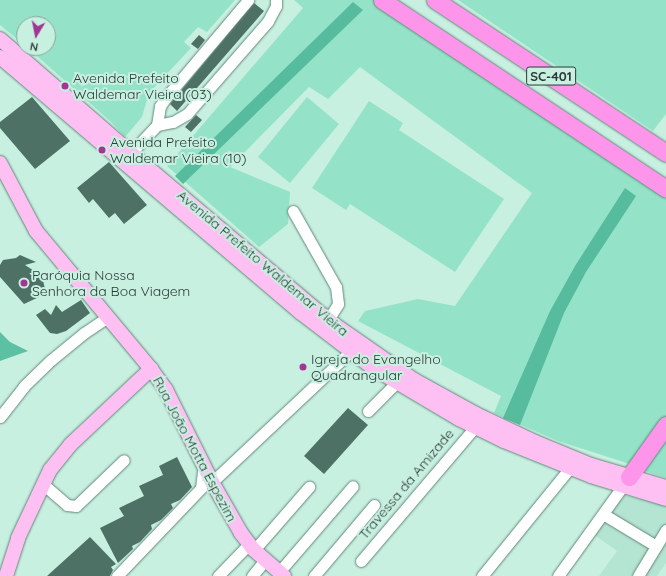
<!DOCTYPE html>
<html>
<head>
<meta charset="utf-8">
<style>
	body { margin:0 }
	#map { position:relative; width:666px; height:576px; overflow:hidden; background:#c8f0e1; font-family:Quicksand,sans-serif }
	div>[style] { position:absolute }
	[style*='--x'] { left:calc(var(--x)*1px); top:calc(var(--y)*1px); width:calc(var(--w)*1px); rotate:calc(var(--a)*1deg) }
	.built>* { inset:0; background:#b4e4d2 }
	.green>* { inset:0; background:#94e3c8 }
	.forest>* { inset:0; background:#5cc1a2 }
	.water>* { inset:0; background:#57bc9d }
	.building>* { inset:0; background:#4e7165 }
	.roads { filter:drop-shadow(0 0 1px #62877a) drop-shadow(0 0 1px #62877a) }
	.minor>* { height:11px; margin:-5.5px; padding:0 5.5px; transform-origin:5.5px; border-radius:5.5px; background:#fff }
	.major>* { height:14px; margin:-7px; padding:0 7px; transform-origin:7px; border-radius:7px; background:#fec0f2 }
	.highway>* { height:17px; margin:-8.5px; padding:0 8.5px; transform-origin:8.5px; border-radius:8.5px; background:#fd96ea }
	.dots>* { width:11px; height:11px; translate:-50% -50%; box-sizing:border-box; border:2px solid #c8f0e1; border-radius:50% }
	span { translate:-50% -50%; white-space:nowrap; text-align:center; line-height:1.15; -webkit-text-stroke:4px #c8f0e1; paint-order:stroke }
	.shield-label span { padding:1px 3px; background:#c8f0e1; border:1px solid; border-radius:3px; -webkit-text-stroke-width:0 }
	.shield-label { font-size:13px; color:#2b3b35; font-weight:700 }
	.poi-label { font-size:14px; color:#2b3b35 }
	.left { translate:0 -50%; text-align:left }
	.street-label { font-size:14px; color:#2b3b35 }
	.north { position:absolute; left:16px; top:16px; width:40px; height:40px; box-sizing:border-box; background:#c8f0e1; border:1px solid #89a89c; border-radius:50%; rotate:190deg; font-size:11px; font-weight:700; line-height:16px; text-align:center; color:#2b3b35 }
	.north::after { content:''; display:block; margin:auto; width:14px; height:18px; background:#a33594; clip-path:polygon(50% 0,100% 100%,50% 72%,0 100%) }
</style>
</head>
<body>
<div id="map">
	<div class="built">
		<div style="clip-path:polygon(623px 495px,666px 505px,666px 563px,657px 576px,599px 576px,617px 551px,593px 534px)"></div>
	</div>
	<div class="green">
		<div style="clip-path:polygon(0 0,235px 0,207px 32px,198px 27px,184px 42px,191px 48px,149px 93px,142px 117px,125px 137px,111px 122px,28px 48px,48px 48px,48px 24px,24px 24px,24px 45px,0 25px)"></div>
		<div style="clip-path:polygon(294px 0,374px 0,666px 199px,666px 418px,633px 465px,558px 441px,494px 413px,501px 396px,358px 321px,365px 311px,418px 299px,455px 306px,532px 193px,360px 67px,328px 99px,309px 87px,230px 167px,290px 192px,288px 224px,259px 247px,167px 166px,303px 8px)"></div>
		<div style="clip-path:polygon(458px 0,666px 0,666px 114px,653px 131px)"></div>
		<div style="clip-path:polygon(307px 97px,339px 124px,290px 183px,258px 157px)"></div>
		<div style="clip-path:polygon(369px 101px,403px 123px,399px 130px,504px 199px,455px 272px,350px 204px,346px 210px,312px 188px)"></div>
		<div style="clip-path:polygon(666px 436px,666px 478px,642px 470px)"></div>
	</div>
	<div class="forest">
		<div style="clip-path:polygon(0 332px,10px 342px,28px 351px,0 361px)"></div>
	</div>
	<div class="water">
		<div style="clip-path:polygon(353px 2px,363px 10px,183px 184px,175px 176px)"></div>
		<div style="clip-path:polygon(625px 188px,636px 196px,586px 272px,564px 313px,520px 425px,503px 418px,550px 311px,575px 266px)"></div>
	</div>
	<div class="building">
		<div style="clip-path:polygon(254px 3px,264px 11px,177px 111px,170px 104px,173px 100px)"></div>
		<div style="clip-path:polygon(199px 35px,205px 40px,198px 49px,191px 44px)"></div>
		<div style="clip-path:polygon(32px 97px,70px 141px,35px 169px,0 128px,0 122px)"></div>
		<div style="clip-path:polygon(196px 115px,202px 120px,191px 132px,185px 127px)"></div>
		<div style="clip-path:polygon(109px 162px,147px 205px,124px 224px,115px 213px,109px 218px,93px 199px,89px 203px,77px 188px)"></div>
		<div style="clip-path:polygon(20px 255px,36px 262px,25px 265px,42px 276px,45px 289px,39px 297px,24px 304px,0 277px,0 265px,3px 260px,16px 258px)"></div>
		<div style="clip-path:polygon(81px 300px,90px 313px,66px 331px,57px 334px,50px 333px,36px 315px,45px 309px,51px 315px,56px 305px,62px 312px)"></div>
		<div style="clip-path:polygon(348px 408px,368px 425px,324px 474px,304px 456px)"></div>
		<div style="clip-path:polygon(177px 457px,192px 487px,180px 500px,171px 504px,173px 508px,161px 520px,151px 525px,152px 529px,140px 542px,132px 546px,133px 549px,118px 563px,100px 528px,124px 516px,119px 508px,144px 496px,139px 486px,163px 475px,159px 466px)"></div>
		<div style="clip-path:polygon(90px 537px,116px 564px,111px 567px,113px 570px,110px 576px,47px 576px)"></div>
	</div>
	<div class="roads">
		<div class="minor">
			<div style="--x:157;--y:125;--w:16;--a:-11"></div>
			<div style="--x:173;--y:122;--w:16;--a:-30"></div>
			<div style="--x:187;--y:114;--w:123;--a:-48.9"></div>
			<div style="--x:268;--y:21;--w:17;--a:-62"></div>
			<div style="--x:276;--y:6;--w:6;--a:-90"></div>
			<div style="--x:126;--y:158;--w:45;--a:-46.8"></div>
			<div style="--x:157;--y:125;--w:19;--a:-81"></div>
			<div style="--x:160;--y:106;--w:12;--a:-55"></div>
			<div style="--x:167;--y:96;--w:126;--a:-49.8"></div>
			<div style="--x:293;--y:211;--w:87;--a:60.5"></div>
			<div style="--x:336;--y:287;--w:17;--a:83"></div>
			<div style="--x:338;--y:304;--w:19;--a:122"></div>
			<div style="--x:368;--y:411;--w:40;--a:-45"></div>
			<div style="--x:0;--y:417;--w:39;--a:-52"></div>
			<div style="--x:24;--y:386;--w:37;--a:-44"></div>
			<div style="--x:51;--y:360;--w:43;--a:-39.3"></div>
			<div style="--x:84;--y:333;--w:27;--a:-34"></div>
			<div style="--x:212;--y:482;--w:190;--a:-43.3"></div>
			<div style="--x:43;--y:484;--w:32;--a:41"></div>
			<div style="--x:67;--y:505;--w:9;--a:6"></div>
			<div style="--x:76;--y:506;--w:66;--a:-43.8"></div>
			<div style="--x:603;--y:514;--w:62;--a:31.1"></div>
			<div style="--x:254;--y:550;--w:84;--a:-48.9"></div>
			<div style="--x:361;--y:561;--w:176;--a:-49.6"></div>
			<div style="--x:279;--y:572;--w:113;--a:-49.3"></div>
			<div style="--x:117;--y:576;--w:122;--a:-46.3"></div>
			<div style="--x:201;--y:488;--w:23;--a:-83"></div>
			<div style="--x:218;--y:576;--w:45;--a:-45.9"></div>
			<div style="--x:252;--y:576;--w:21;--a:-51"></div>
			<div style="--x:314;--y:576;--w:93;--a:-49.8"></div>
			<div style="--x:482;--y:576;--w:138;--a:-50.9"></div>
			<div style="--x:558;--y:576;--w:110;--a:-54.3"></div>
			<div style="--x:638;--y:576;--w:54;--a:-58.7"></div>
		</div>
		<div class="major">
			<div style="--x:0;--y:39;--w:184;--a:41"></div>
			<div style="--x:139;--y:160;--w:248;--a:40.2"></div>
			<div style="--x:328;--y:320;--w:105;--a:34.9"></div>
			<div style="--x:414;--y:380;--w:71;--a:28.7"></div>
			<div style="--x:476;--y:414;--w:65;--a:25.4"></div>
			<div style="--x:535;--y:442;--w:61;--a:22.3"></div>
			<div style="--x:591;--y:465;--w:78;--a:16.3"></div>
			<div style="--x:0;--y:57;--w:395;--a:40.4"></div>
			<div style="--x:301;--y:313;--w:91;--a:37.4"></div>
			<div style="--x:373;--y:368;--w:100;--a:30.7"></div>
			<div style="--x:459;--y:419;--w:50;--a:26.1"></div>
			<div style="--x:504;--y:441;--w:94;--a:21.9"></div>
			<div style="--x:591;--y:476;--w:78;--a:17"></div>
			<div style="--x:0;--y:163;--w:77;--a:62.1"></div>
			<div style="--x:36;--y:231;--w:180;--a:50.2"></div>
			<div style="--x:151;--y:369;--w:26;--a:54"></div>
			<div style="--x:166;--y:390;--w:103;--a:63.4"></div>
			<div style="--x:212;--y:482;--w:59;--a:60.4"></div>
			<div style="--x:241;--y:533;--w:21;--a:53"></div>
			<div style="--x:254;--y:550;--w:40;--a:41"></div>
			<div style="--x:6;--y:576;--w:40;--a:-72"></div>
			<div style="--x:18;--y:538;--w:75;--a:-64.8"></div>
			<div style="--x:50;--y:470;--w:33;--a:-51"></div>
			<div style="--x:71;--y:444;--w:110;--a:-43.2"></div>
		</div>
		<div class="highway">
			<div style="--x:382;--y:0;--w:341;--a:33.6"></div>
			<div style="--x:435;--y:0;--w:277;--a:33.5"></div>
			<div style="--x:629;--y:477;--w:64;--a:-54.6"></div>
		</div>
	</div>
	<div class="dots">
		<div style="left:65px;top:86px;background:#a33594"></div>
		<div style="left:102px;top:150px;background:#a33594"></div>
		<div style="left:24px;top:283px;background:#a33594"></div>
		<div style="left:303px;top:367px;background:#a33594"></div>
	</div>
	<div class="shield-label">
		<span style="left:551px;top:76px">SC-401</span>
	</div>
	<div class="poi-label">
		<span class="left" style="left:73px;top:86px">Avenida Prefeito<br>Waldemar Vieira (03)</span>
		<span class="left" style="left:110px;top:150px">Avenida Prefeito<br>Waldemar Vieira (10)</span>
		<span class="left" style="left:32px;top:283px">Paróquia Nossa<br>Senhora da Boa Viagem</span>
		<span class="left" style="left:311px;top:367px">Igreja do Evangelho<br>Quadrangular</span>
	</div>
	<div class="street-label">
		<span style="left:263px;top:263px;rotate:40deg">Avenida Prefeito Waldemar Vieira</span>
		<span style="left:195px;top:449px;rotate:62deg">Rua João Motta Espezim</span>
		<span style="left:406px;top:484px;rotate:-50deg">Travessa da Amizade</span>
	</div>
	<div class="north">N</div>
</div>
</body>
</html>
